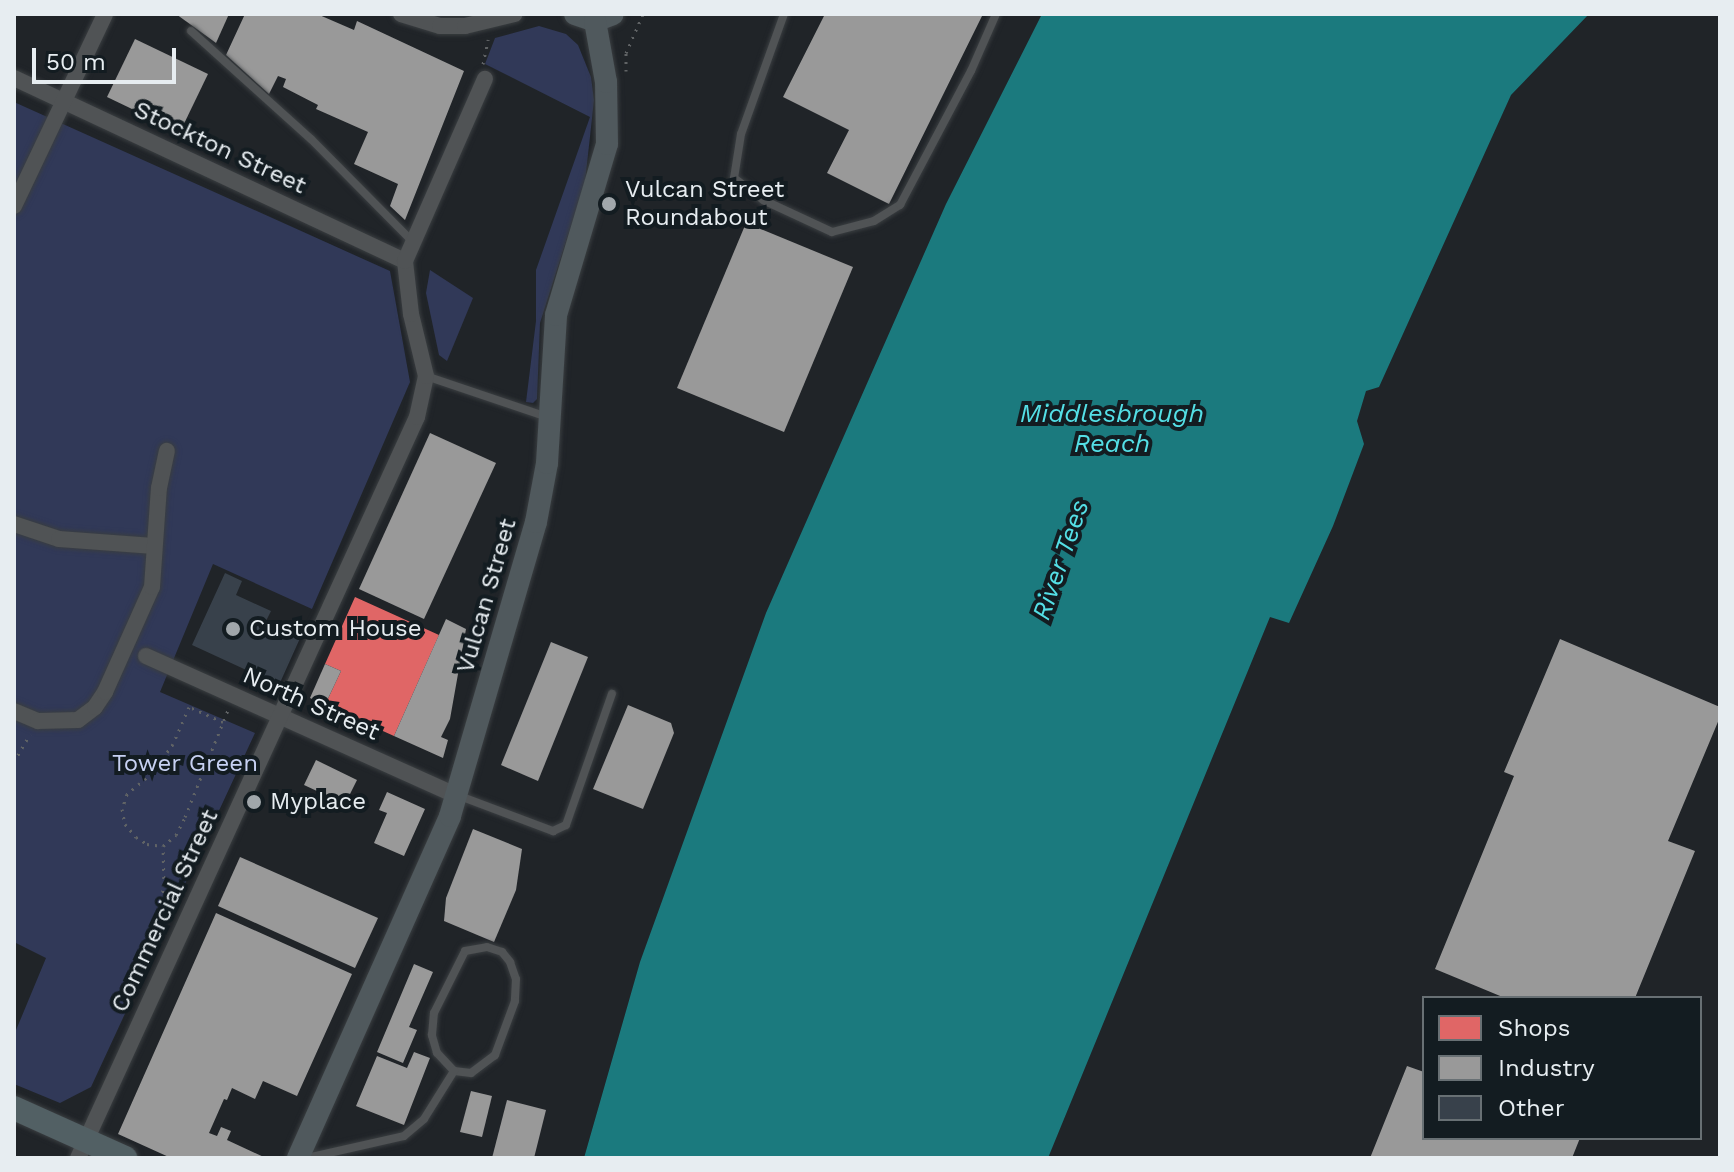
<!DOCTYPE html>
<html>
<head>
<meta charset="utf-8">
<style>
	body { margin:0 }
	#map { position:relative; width:1734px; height:1172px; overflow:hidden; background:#202428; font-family:"Work Sans",sans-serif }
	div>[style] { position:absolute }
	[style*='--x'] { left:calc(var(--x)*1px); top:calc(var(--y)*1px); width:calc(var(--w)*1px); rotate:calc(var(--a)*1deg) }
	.green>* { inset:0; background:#313958 }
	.water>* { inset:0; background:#1b7a7e }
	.shops>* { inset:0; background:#e06666 }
	.industry>* { inset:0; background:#999 }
	.building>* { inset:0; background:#38414b }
	.path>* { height:3px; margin-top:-1.5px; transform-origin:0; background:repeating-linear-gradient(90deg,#606365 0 2px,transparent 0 8px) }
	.roads { filter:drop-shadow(0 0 2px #3a3e41) drop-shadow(0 0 2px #3a3e41) }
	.lane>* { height:8px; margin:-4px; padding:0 4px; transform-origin:4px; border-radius:4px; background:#505355 }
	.street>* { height:16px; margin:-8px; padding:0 8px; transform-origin:8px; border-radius:8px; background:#505355 }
	.secondary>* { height:22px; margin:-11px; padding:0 11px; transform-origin:11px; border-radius:11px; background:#50595d }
	.primary>* { height:24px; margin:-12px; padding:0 12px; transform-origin:12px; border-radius:12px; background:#526064 }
	.dots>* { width:22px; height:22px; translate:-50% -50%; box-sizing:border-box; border:4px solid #131c21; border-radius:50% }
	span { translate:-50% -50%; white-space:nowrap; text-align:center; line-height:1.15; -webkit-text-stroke:8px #131c21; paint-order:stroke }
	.street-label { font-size:24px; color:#e7edf1 }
	.poi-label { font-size:24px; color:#e7edf1 }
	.left { translate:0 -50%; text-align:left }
	.park-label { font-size:24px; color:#c7d1f2 }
	.water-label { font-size:26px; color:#54dfe6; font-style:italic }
	.frame { position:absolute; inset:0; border:16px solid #e7edf1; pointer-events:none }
	.legend { position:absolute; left:1422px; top:996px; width:280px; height:144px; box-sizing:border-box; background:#131c21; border:2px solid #687074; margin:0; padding:10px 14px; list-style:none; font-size:24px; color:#e7edf1 }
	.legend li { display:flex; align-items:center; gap:16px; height:40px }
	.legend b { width:40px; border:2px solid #687074 }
	.scale { position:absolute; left:32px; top:48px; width:144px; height:36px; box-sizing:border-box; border:4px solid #e7edf1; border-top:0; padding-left:10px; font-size:24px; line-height:28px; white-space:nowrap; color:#e7edf1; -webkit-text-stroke:6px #131c21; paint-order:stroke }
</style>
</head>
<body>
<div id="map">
	<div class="green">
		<div style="clip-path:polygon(539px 26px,566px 34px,578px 45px,591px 77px,594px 100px,585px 182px,540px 323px,537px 399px,533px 403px,526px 402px,536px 321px,536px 270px,590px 117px,485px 64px,495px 38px)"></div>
		<div style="clip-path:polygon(14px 102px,390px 271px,410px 382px,312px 609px,213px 564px,160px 692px,255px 733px,91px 1087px,60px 1103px,14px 1084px,14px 1035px,46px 958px,14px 942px)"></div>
		<div style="clip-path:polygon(430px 270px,473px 298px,447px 361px,439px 355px,426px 293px)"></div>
	</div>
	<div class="water">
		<div style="clip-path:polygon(1042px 14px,1589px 14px,1511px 95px,1379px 387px,1366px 391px,1357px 421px,1364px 444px,1333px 526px,1289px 623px,1270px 617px,1048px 1158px,584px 1158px,640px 962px,766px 613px,946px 204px)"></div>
	</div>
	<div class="shops">
		<div style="clip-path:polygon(355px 597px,439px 635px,394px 736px,325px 705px,341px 671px,325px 664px)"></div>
	</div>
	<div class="industry">
		<div style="clip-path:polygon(176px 14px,229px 14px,216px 43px)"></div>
		<div style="clip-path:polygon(245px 14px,317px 14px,354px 30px,357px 21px,464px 71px,405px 220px,390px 206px,398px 184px,354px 164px,368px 132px,316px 109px,318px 105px,283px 87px,286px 79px,278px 76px,269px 94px,226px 55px)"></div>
		<div style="clip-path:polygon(825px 14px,983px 14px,889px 204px,827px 173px,849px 130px,783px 97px)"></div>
		<div style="clip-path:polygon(135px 39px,208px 74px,180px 132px,107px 97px)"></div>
		<div style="clip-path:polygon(746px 223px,853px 267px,784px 432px,677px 388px)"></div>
		<div style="clip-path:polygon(430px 433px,496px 463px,424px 619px,359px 589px)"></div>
		<div style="clip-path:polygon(446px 619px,466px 629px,450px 719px,441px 737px,448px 740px,443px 758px,394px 736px)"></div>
		<div style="clip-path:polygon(1560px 639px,1720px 707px,1720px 717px,1668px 841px,1695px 851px,1635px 998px,1505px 998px,1435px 969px,1514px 776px,1504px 772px)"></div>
		<div style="clip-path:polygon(551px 642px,588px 657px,538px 781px,501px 765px)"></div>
		<div style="clip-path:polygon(325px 664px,341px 671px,325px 705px,310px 698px)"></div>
		<div style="clip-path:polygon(628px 705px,671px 723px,674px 733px,643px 809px,593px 789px)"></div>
		<div style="clip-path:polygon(316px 760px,357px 780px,345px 804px,304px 785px)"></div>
		<div style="clip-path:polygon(387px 792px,425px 809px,404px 856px,374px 843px,387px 813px,379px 810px)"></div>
		<div style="clip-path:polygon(473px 829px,522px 849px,516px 890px,494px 942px,444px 921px,446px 898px)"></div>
		<div style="clip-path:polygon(240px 857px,378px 918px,355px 968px,218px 906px)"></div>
		<div style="clip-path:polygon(216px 913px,352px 974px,297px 1096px,263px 1081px,255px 1099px,232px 1088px,227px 1100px,224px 1099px,209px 1133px,217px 1136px,221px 1127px,231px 1131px,227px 1140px,266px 1158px,171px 1158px,118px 1134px)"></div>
		<div style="clip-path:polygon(414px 964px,433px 972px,409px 1027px,417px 1030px,403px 1063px,377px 1052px)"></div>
		<div style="clip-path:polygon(414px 1052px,430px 1058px,404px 1125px,356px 1106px,377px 1056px,407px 1068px)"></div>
		<div style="clip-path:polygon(1407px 1066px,1424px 1072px,1424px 1138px,1580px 1138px,1572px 1158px,1370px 1158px)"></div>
		<div style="clip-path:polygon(471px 1091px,492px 1096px,482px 1137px,460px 1132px)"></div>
		<div style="clip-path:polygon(507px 1100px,546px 1110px,534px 1158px,492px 1158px)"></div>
	</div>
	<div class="building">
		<div style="clip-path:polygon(225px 573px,242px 581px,236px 595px,271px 611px,263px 627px,272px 631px,276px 624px,301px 636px,279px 685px,192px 645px)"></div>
	</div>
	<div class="path">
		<div style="--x:483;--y:64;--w:25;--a:-78"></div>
		<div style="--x:626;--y:71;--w:18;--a:-90"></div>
		<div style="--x:626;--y:53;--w:43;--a:-66.4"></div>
		<div style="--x:223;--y:722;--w:37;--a:-156"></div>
		<div style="--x:189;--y:707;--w:40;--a:113.4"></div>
		<div style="--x:173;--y:744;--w:36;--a:126"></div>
		<div style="--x:152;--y:773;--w:33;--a:140"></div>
		<div style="--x:127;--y:794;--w:16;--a:108"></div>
		<div style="--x:122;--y:809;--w:15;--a:79"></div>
		<div style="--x:125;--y:824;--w:17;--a:50"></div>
		<div style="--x:136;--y:837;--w:13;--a:32"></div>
		<div style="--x:147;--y:844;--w:16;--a:7"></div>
		<div style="--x:163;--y:846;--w:17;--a:-40"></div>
		<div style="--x:176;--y:835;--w:20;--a:-63"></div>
		<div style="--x:185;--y:817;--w:115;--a:-68.1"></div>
		<div style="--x:14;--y:762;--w:32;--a:-60"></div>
		<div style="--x:151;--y:947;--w:62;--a:-78"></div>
		<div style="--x:164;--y:886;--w:40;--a:-91.4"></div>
	</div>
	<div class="roads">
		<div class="lane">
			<div style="--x:784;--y:14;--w:127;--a:109.7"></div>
			<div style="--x:741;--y:134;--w:45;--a:99"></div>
			<div style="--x:734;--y:178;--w:36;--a:37"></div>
			<div style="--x:763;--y:200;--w:76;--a:24.9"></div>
			<div style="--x:832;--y:232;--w:43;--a:-14.7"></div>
			<div style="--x:874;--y:221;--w:31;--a:-32"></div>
			<div style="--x:900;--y:205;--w:152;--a:-62.1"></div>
			<div style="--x:971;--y:71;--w:62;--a:-66.3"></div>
			<div style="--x:191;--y:31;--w:161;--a:42"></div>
			<div style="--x:311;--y:139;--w:146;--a:45.3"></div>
			<div style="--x:426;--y:376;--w:128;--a:18.7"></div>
			<div style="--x:457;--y:795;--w:103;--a:20.6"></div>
			<div style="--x:553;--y:831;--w:14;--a:-25"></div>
			<div style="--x:566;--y:825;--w:139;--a:-70.7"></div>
			<div style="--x:487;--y:947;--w:16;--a:18"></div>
			<div style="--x:502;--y:952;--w:13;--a:51"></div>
			<div style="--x:510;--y:962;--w:18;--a:71"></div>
			<div style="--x:516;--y:979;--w:22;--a:93"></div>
			<div style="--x:515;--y:1001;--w:58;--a:110.3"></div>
			<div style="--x:495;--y:1055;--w:30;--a:143"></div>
			<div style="--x:471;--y:1073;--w:17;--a:-173"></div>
			<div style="--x:454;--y:1071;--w:25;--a:-133"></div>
			<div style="--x:437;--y:1053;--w:19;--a:-106"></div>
			<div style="--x:432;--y:1035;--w:22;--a:-85"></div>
			<div style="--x:434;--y:1013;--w:69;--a:-63.4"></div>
			<div style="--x:465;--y:951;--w:22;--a:-10"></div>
			<div style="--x:307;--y:1158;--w:99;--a:-12.8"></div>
			<div style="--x:404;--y:1136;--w:26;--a:-40"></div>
			<div style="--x:424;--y:1119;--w:57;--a:-58"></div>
		</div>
		<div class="street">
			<div style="--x:401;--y:14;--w:41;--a:17.1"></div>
			<div style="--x:440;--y:26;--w:25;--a:0"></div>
			<div style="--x:465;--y:26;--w:51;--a:-13.5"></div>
			<div style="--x:14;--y:78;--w:432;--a:25.1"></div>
			<div style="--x:14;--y:206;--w:212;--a:-64.6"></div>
			<div style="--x:14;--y:524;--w:47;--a:18.4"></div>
			<div style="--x:59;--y:539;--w:95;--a:4.2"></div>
			<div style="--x:146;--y:656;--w:340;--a:24.2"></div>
			<div style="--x:14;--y:711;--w:26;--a:23"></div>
			<div style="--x:38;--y:721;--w:40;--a:-1.4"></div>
			<div style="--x:78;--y:720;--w:21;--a:-37"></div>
			<div style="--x:95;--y:707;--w:18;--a:-56"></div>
			<div style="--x:105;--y:692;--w:115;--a:-65.9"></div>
			<div style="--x:152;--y:587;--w:99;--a:-86"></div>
			<div style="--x:159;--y:488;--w:38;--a:-78"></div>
			<div style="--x:78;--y:1158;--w:815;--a:-65.42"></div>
			<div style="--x:417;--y:417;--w:42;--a:-77.6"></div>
			<div style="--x:426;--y:376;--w:64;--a:-103.6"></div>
			<div style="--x:411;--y:314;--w:53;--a:-96.5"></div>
			<div style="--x:405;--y:261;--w:199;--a:-66.3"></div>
		</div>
		<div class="secondary">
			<div style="--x:575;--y:14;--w:21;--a:19"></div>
			<div style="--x:595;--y:21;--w:19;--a:-21"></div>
			<div style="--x:298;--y:1158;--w:374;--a:-66"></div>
			<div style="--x:450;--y:816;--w:306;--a:-73.7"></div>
			<div style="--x:536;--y:522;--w:60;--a:-79.4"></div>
			<div style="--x:547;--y:463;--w:148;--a:-86.5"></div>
			<div style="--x:556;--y:315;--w:178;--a:-73.4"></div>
			<div style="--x:607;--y:144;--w:62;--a:-90.9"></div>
			<div style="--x:606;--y:82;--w:62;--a:-100.2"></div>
		</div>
		<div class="primary">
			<div style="--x:14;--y:1108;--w:122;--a:24.2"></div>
		</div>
	</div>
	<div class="dots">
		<div style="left:609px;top:204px;background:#a1a7ab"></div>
		<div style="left:233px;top:629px;background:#a1a7ab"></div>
		<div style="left:254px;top:802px;background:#a1a7ab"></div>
	</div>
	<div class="street-label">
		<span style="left:220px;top:148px;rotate:25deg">Stockton Street</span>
		<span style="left:487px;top:596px;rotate:-74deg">Vulcan Street</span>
		<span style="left:311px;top:704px;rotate:24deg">North Street</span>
		<span style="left:165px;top:911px;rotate:-65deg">Commercial Street</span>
	</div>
	<div class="poi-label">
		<span class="left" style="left:625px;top:204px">Vulcan Street<br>Roundabout</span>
		<span class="left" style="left:249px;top:629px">Custom House</span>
		<span class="left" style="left:270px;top:802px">Myplace</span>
	</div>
	<div class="park-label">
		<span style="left:185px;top:764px">Tower Green</span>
	</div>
	<div class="water-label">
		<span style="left:1112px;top:429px">Middlesbrough<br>Reach</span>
		<span style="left:1061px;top:560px;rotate:-71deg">River Tees</span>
	</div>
	<div class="frame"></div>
	<ul class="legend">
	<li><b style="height:22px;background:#e06666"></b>Shops</li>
	<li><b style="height:22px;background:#999"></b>Industry</li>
	<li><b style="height:22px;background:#38414b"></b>Other</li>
	</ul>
	<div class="scale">50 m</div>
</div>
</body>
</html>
